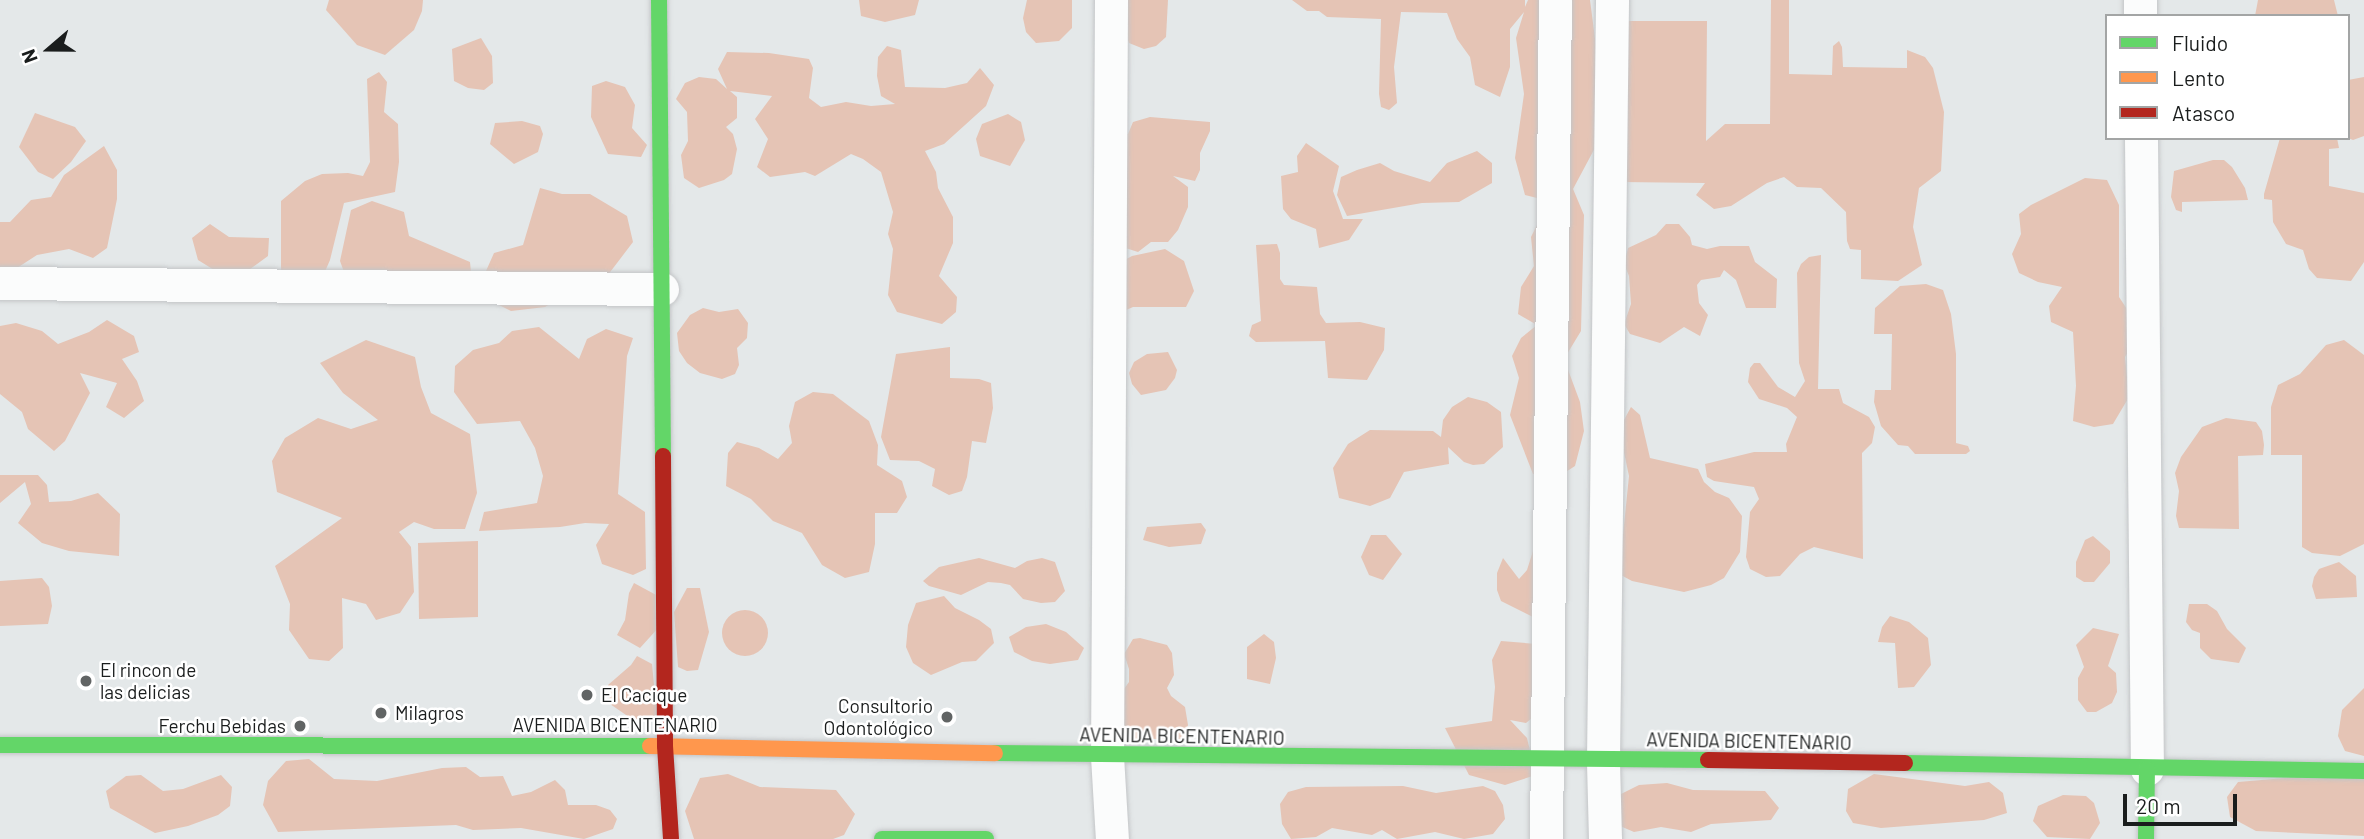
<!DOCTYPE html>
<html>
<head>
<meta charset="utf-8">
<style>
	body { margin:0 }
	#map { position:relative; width:2364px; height:839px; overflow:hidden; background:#e4e8e9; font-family:Barlow,sans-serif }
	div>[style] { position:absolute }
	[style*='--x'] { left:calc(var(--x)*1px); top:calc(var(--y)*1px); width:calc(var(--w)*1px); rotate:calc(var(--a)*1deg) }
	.green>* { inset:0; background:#e5c4b5 }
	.round { border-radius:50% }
	.roads { filter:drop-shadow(0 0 2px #c3c5c7) drop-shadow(0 0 2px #c3c5c7) }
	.street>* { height:33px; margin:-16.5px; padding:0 16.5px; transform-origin:16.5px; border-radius:16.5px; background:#fbfcfc }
	.fast>* { height:16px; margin:-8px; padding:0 8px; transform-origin:8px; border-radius:8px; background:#63d668 }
	.slow>* { height:16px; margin:-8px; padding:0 8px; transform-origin:8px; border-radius:8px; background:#ff974d }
	.jam>* { height:16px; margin:-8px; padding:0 8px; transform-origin:8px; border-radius:8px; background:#b3261e }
	.dots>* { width:19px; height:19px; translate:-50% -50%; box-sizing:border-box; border:4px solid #fff; border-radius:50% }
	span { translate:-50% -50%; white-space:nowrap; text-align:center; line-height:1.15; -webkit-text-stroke:5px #fff; paint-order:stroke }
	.poi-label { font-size:19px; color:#1a1d1d }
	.left { translate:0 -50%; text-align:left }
	.right { translate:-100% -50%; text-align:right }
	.street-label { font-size:19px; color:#1a1d1d }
	.legend { position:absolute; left:2105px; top:14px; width:245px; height:126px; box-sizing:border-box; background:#fff; border:2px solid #a3a5a5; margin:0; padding:9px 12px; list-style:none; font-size:21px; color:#1a1d1d }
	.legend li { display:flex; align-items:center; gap:14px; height:35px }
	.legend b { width:35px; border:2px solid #a3a5a5 }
	.north { position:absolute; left:14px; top:14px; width:70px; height:70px; -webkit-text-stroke:5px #fff; paint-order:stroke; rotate:250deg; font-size:19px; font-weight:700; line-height:28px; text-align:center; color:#1a1d1d }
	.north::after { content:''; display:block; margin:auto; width:24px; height:32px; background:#1a1d1d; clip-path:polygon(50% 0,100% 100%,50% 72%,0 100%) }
	.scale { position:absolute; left:2123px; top:794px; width:114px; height:32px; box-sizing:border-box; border:4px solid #1a1d1d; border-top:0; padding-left:9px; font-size:21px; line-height:24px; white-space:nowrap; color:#1a1d1d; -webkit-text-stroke:5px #fff; paint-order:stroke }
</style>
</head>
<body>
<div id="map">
	<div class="green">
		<div style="clip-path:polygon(329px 0,423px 0,422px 11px,414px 30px,385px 55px,357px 45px,326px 10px)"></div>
		<div style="clip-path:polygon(859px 0,919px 0,915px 15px,885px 22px,861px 16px)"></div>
		<div style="clip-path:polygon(1027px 0,1072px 0,1072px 28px,1059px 41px,1036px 43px,1026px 32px,1023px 18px)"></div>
		<div style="clip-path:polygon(1115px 0,1168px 0,1166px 37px,1156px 46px,1144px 49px,1129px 43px)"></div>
		<div style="clip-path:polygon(1292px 0,1525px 0,1525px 7px,1528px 0,1590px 0,1601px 85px,1596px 146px,1573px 189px,1584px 215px,1581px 331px,1564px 359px,1580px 402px,1584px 431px,1575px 466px,1561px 475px,1533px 474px,1510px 415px,1519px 378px,1512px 356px,1521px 338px,1537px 325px,1518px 314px,1521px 287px,1534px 266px,1531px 237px,1549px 201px,1525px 195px,1515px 158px,1524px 94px,1516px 38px,1524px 12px,1510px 29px,1510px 67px,1500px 97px,1475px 85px,1470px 57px,1457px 39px,1447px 13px,1401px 12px,1394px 67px,1397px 103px,1389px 110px,1381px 107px,1379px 94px,1381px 19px,1327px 17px,1319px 11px,1307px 11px)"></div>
		<div style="clip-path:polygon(1771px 0,1789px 0,1789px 74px,1832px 75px,1833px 46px,1839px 41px,1842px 47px,1843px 67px,1907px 68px,1907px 50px,1925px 57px,1933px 68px,1944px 112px,1941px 171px,1919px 188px,1913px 227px,1922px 265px,1898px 281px,1861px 279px,1861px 250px,1850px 249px,1847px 241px,1846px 212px,1821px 188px,1797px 187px,1784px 177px,1767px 183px,1731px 206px,1714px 209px,1696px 195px,1705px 183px,1620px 182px,1621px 21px,1707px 21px,1706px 141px,1725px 124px,1770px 124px)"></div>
		<div style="clip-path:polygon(2258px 0,2334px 0,2338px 16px,2255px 16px)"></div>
		<div style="clip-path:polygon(481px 38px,492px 56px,493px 83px,484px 90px,468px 88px,454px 81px,452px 49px)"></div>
		<div style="clip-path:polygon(887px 46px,901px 50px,905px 87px,945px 88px,967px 83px,980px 68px,994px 85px,986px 106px,944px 144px,925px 151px,936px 172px,938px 188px,953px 217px,953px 243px,939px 276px,957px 297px,956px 312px,942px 324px,897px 312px,888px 295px,893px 249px,888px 234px,893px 212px,881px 172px,863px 159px,851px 154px,815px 176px,805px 172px,770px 177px,757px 167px,768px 139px,755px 119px,772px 96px,730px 91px,737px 97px,737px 118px,726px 127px,733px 134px,737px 149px,732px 174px,724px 180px,699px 188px,684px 178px,681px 155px,688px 141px,687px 112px,676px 99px,685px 83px,699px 77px,716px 79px,727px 89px,718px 69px,727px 52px,769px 53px,809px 59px,813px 68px,809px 98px,821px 107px,846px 102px,871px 106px,895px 104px,881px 96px,877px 76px,878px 57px)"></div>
		<div style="clip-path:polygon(379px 72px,387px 82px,384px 112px,398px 124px,399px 162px,395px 192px,344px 203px,330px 260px,320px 283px,281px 271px,281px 201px,305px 181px,322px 174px,348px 173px,363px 176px,370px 162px,367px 79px)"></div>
		<div style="clip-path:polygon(2364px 77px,2364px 136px,2353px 140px,2348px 138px,2348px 80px)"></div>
		<div style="clip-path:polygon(606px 81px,625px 87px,635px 105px,632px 128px,647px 145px,641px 157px,608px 154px,591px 117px,592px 86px)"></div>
		<div style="clip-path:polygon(35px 113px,75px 127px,86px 141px,71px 162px,53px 179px,38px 172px,19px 147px)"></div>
		<div style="clip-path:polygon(1008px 114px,1021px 122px,1025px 140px,1010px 166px,980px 156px,976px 139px,982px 124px)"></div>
		<div style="clip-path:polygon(1150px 117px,1210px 122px,1210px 131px,1200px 153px,1200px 170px,1195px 181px,1173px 176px,1188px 187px,1188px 207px,1178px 230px,1168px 242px,1151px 242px,1138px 252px,1116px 245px,1116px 134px,1128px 134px,1133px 122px)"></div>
		<div style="clip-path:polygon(522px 121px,540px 126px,543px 134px,538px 152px,514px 164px,490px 144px,495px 123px)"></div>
		<div style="clip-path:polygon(2280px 138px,2337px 138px,2339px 148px,2329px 149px,2329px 186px,2364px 193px,2364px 262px,2351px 281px,2317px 278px,2309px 269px,2303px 250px,2286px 244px,2273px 222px,2272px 200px,2264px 199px,2264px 194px)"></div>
		<div style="clip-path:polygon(1306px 143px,1339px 166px,1333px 191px,1343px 219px,1363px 219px,1349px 240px,1319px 248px,1316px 229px,1291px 219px,1283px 209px,1281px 176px,1298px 172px,1297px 156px)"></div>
		<div style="clip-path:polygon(104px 146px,117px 170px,117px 199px,107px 248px,93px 258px,69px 249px,37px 255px,0 279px,0 222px,10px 222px,31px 200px,51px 197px,64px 175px)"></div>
		<div style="clip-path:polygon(1477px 151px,1492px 163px,1492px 183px,1459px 202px,1422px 203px,1347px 216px,1337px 195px,1341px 177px,1357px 170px,1380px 163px,1394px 171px,1430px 182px,1447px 163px)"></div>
		<div style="clip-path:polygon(2213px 160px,2224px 160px,2232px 167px,2245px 188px,2248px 200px,2182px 202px,2182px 212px,2176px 210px,2171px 197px,2174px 171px)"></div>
		<div style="clip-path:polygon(2085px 178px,2107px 180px,2119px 205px,2119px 297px,2137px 324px,2133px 344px,2125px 357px,2129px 397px,2113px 424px,2094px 427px,2073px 421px,2076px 386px,2073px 332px,2051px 322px,2049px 306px,2062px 287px,2038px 282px,2019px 273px,2012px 254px,2021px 234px,2019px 214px,2031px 205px)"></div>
		<div style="clip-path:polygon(540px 188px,562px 194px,590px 194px,627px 216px,633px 242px,595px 292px,577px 288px,545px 307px,511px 311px,491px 301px,482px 280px,494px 253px,523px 245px)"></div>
		<div style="clip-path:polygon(372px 201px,404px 212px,409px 236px,470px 262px,471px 272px,347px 280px,340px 261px,351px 210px)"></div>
		<div style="clip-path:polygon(210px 224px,229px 237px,269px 238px,268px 256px,246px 272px,227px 278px,198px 260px,192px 238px)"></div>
		<div style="clip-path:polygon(1666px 224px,1679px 224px,1690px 237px,1692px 245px,1707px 249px,1720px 246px,1749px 246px,1755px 262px,1777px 279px,1776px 308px,1746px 308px,1736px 280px,1724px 270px,1720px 277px,1701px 280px,1697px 285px,1699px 303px,1708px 315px,1700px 336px,1684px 327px,1660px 343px,1630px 334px,1624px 324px,1631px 304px,1629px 276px,1624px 264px,1628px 248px,1656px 235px)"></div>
		<div style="clip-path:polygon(1277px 244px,1280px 253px,1280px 279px,1284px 285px,1317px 287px,1320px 314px,1326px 323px,1360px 322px,1385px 328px,1384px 350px,1367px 380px,1328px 378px,1325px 341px,1256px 342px,1249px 336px,1252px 325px,1261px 321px,1256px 245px)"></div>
		<div style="clip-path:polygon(1165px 249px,1184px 261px,1194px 291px,1186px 307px,1133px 307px,1117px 314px,1121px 262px,1132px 256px)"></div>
		<div style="clip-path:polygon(1821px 255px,1818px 389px,1839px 389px,1843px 403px,1869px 417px,1875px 427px,1872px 443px,1862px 453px,1863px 559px,1814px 547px,1800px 554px,1780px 576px,1766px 577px,1750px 569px,1746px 557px,1750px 512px,1759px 499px,1754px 487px,1714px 481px,1707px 477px,1705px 464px,1754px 452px,1787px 452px,1786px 444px,1797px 417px,1787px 408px,1759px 399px,1748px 382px,1750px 368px,1754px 363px,1760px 363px,1778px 387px,1795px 397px,1805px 381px,1799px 363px,1797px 273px,1801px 264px,1809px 257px)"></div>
		<div style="clip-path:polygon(1926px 284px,1943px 290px,1951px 314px,1956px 354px,1956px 443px,1968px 446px,1970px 451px,1966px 454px,1915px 454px,1908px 446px,1898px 445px,1881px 426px,1874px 402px,1875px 390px,1891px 390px,1892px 334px,1874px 334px,1875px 308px,1900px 286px)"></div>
		<div style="clip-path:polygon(703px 308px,719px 312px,738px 309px,748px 323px,747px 338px,737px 348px,739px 365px,735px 374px,722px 379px,700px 373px,687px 363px,679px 351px,677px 333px,690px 315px)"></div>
		<div style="clip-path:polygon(107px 320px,134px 336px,139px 352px,122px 359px,137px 381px,144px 401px,124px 418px,106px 407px,117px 383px,80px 373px,90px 393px,65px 441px,54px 451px,28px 429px,22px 412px,0 394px,0 326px,16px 323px,42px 331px,58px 344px,89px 332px)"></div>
		<div style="clip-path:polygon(539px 327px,579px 359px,587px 339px,606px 329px,633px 338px,627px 356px,618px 494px,645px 512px,646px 569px,633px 575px,602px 564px,596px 545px,609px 524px,585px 523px,560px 527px,479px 531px,484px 512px,537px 503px,543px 476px,535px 448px,520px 421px,477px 424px,454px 392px,455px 366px,473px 350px,499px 343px,512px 331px)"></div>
		<div style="clip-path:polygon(366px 340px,415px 357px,421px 387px,431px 413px,470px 434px,477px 493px,465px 529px,434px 529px,414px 522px,399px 532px,411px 547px,414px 592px,400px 613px,376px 620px,366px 604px,342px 598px,343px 648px,329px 661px,309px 659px,289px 630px,290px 604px,275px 566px,342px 518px,277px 492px,272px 461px,285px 438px,318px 418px,351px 429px,378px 420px,343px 393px,320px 363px)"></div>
		<div style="clip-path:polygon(2344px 340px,2364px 355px,2364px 544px,2340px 556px,2312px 553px,2302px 547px,2302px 455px,2271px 455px,2271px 407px,2278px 385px,2300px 374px,2326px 345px)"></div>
		<div style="clip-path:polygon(950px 347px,950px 378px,979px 379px,991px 383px,993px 408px,986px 443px,972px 441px,967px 477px,962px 491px,949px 495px,932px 486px,935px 469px,919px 461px,890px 460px,881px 437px,896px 354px)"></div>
		<div style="clip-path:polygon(1168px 352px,1177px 370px,1175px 378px,1166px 390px,1141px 395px,1132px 384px,1129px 373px,1134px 362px,1147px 354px)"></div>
		<div style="clip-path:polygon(813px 392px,833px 394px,869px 421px,878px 445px,877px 465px,902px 481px,907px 497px,897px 513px,875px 513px,875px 544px,869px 572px,845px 578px,822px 565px,802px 533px,773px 521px,751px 499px,726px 486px,728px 453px,737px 442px,759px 448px,778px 459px,792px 443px,789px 426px,795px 402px)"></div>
		<div style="clip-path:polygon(1468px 397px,1487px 402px,1501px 412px,1503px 447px,1484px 464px,1473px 465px,1464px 462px,1448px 447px,1449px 464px,1404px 472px,1390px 498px,1370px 506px,1339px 498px,1333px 468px,1348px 444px,1370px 430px,1433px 431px,1441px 437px,1443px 420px,1452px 407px)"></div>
		<div style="clip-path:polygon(1631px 407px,1640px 415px,1650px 458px,1698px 469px,1704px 482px,1715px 492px,1729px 498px,1742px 516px,1740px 552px,1724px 578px,1711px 585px,1684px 592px,1632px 581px,1619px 574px,1629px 476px,1619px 429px)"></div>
		<div style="clip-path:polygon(2226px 418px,2256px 422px,2262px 431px,2264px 445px,2263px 455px,2238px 456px,2239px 529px,2179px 528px,2176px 516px,2179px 491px,2175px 473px,2181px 457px,2202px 427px)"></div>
		<div style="clip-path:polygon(0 475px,38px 475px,47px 485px,49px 502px,71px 501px,98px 493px,120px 514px,119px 556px,69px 551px,42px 543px,18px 523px,31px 504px,25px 482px,0 503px)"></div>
		<div style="clip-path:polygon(1201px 523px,1206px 530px,1201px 544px,1169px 547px,1143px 540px,1147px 527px)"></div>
		<div style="clip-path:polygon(1371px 535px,1386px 535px,1402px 554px,1383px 580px,1369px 575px,1361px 557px)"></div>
		<div style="clip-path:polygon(2093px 536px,2110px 551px,2110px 563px,2094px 582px,2084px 582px,2076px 577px,2076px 562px,2085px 540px)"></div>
		<div style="clip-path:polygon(478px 541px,478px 617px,419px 619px,418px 543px)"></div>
		<div style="clip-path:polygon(1533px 551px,1535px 618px,1501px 601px,1497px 590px,1497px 573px,1503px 558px,1519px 579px,1527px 570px)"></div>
		<div style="clip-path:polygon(979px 558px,1015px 568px,1027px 561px,1042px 558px,1055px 562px,1065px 591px,1055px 602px,1041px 603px,1023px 599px,1010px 585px,1001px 583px,988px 582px,961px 595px,929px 586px,923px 581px,939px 567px)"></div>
		<div style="clip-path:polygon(2339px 562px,2356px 576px,2357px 597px,2316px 599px,2312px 586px,2314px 577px,2319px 569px)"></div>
		<div style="clip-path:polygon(42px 578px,49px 587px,52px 606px,48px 624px,0 626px,0 581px)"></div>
		<div style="clip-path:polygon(634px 583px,658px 596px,660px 626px,640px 648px,617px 635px,625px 620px,629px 593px)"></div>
		<div style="clip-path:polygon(687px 588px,700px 588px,709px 632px,698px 670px,687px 671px,678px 667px,674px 612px)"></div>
		<div style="clip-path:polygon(944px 596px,955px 608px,979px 620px,991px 629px,994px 643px,976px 661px,962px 662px,931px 675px,913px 663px,906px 647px,908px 625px,916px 603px)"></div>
		<div style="clip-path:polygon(2189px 604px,2207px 604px,2217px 611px,2227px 629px,2246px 648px,2239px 663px,2211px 659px,2200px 648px,2200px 633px,2192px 630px,2186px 622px)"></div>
		<div class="round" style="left:722px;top:610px;width:46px;height:46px"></div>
		<div style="clip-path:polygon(1890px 616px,1909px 622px,1928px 638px,1931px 665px,1914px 687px,1898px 688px,1895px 643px,1878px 642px,1882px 627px)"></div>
		<div style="clip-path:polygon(1046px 624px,1066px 632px,1084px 648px,1078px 660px,1050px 664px,1032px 661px,1014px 652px,1009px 637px,1026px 627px)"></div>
		<div style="clip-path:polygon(2093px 628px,2119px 634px,2108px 666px,2116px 673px,2117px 692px,2112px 703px,2096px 712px,2087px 712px,2078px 700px,2078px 678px,2084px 667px,2076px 645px)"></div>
		<div style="clip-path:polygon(1264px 634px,1274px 642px,1276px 658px,1270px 684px,1247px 679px,1247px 647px)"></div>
		<div style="clip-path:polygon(1140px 638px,1167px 645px,1172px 653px,1174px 675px,1167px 688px,1171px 696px,1185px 707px,1188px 725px,1183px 739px,1129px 739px,1121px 724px,1119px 696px,1129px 682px,1129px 669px,1124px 654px,1133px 639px)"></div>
		<div style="clip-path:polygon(1501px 641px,1537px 644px,1537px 714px,1526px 723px,1510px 720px,1527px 738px,1536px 775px,1505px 785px,1469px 775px,1445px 728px,1492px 721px,1495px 687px,1492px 660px)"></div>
		<div style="clip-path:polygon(637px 656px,652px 664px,657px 716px,644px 721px,629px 717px,610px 704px,608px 685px,631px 665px)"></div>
		<div style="clip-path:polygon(2364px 688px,2364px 756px,2345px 751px,2338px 736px,2342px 710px)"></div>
		<div style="clip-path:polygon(309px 759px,334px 779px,377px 781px,442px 768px,466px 767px,480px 777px,503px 776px,512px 796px,531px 792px,555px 780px,565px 790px,568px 805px,596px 805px,610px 810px,617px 819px,613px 829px,584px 839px,521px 828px,473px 830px,456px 825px,278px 832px,263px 805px,268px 781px,286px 761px)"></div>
		<div style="clip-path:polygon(2364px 771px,2364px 836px,2256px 831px,2230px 817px,2227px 797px,2238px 782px)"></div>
		<div style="clip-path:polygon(728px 774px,760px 787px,836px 790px,855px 814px,844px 835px,833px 839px,694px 839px,685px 811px,700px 778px)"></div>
		<div style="clip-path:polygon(1874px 774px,1965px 786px,1989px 782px,2003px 793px,2007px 813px,1984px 820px,1881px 828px,1853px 823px,1846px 811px,1848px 789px)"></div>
		<div style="clip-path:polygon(141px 775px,163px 791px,183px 789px,221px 775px,232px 787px,230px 806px,218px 815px,188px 826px,155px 833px,110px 808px,106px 791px,126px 776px)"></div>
		<div style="clip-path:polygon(1667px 783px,1693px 790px,1765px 791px,1779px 808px,1771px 820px,1711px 824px,1691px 832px,1661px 827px,1634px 832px,1613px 823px,1611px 799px,1639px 785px)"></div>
		<div style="clip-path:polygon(1403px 786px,1436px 793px,1483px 786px,1495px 791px,1503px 805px,1505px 819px,1493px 834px,1464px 839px,1435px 832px,1397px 839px,1382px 830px,1372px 835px,1332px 828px,1316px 837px,1291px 839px,1282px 824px,1280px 804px,1288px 792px,1306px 787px)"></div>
		<div style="clip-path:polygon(2063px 795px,2086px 796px,2094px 803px,2100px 823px,2090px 839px,2047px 837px,2033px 821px,2038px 806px)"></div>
	</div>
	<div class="roads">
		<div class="street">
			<div style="--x:1111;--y:0;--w:756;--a:90.3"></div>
			<div style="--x:1107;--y:756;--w:83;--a:86.6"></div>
			<div style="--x:2140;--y:0;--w:16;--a:90"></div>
			<div style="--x:2141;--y:138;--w:631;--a:89.46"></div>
			<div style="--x:0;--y:283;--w:662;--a:0.52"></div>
			<div style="--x:1546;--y:839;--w:839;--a:-89.39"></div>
			<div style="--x:1605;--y:839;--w:79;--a:-91.5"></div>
			<div style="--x:1603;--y:760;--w:760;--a:-89.32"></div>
		</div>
		<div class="fast">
			<div style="--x:659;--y:0;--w:456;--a:89.5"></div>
			<div style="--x:0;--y:745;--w:650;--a:0.09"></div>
			<div style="--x:995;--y:753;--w:713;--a:0.56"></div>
			<div style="--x:1905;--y:763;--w:459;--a:1"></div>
			<div style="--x:882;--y:839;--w:104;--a:0"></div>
			<div style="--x:2146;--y:839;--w:70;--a:-89.2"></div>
		</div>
		<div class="slow">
			<div style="--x:650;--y:746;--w:345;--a:1.2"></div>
		</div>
		<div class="jam">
			<div style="--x:663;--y:456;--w:290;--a:89.6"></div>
			<div style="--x:665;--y:746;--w:93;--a:86.3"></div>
			<div style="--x:1708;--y:760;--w:197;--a:0.9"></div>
		</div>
	</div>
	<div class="dots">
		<div style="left:86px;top:681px;background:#616464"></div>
		<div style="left:587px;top:695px;background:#616464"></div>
		<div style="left:381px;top:713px;background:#616464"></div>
		<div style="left:947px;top:717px;background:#616464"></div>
		<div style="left:300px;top:726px;background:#616464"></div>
	</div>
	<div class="poi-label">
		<span class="left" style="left:100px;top:681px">El rincon de<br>las delicias</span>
		<span class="left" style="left:601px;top:695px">El Cacique</span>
		<span class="right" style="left:933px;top:717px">Consultorio<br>Odontológico</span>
		<span class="left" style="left:395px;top:713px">Milagros</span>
		<span class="right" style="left:286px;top:726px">Ferchu Bebidas</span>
	</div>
	<div class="street-label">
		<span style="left:615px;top:725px">AVENIDA BICENTENARIO</span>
		<span style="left:1182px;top:736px;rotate:1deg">AVENIDA BICENTENARIO</span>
		<span style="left:1749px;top:741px;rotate:1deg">AVENIDA BICENTENARIO</span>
	</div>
	<ul class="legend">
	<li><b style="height:9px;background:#63d668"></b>Fluido</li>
	<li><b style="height:9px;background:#ff974d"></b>Lento</li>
	<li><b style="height:9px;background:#b3261e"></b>Atasco</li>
	</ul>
	<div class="north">N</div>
	<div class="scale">20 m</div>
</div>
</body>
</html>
